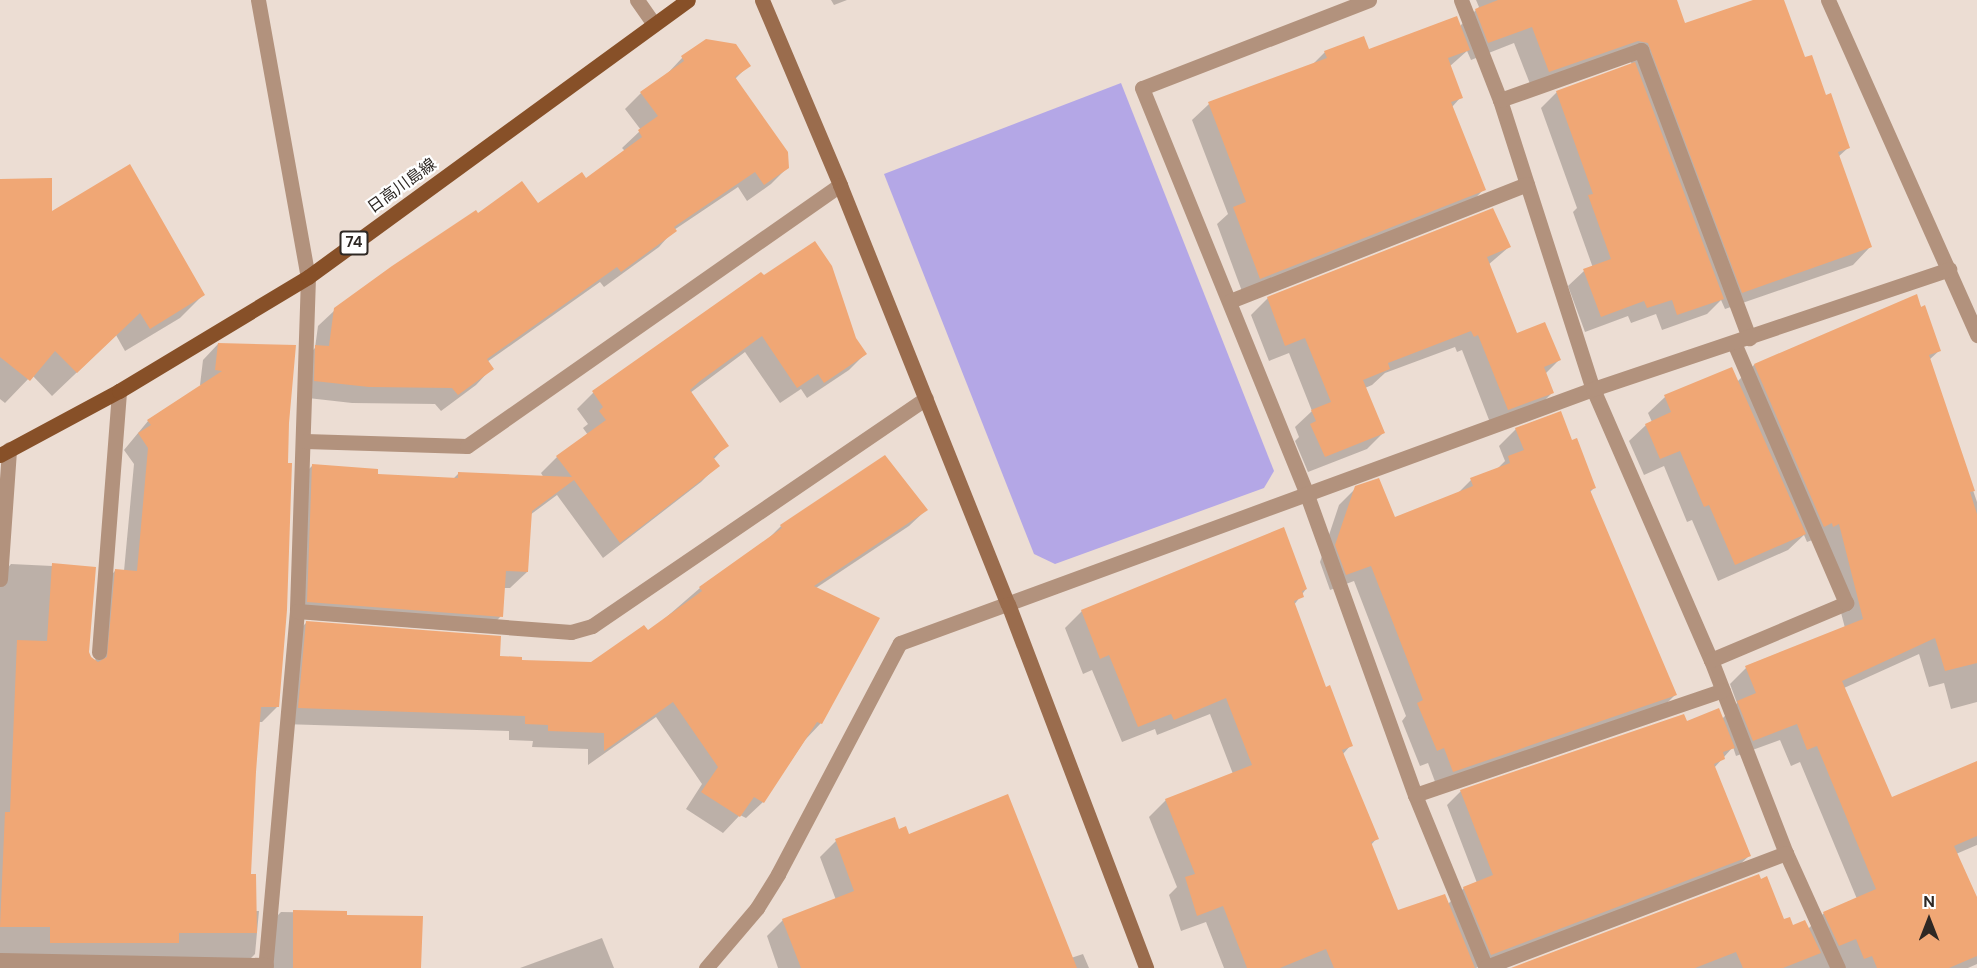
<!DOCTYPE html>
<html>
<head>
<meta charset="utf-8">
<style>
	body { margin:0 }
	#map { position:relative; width:1977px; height:968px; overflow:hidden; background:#ecddd3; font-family:"DM Sans","Noto Sans JP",sans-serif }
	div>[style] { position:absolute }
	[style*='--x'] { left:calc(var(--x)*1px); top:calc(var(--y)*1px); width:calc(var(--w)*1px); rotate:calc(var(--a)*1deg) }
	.green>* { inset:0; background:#b4a7e6 }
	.shadow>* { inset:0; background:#0003 }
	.building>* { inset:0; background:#f0a775 }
	.lane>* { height:15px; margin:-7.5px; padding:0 7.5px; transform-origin:7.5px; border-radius:7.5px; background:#b2927d }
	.street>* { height:15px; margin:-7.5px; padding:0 7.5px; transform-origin:7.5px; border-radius:7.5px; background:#b2927d }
	.secondary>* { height:15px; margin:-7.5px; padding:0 7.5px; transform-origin:7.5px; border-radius:7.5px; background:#9a6c4d }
	.primary>* { height:15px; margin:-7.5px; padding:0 7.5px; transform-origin:7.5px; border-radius:7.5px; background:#875028 }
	span { translate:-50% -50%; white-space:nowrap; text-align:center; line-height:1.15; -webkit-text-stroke:4.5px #fff; paint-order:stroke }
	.shield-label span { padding:2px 4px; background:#fff; border:2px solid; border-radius:4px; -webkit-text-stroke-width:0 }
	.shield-label { font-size:15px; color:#2e2824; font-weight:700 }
	.street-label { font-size:16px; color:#2e2824 }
	.north { position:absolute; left:1899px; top:890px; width:60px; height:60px; -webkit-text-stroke:4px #fff; paint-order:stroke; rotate:0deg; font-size:16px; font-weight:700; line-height:24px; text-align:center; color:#2e2824 }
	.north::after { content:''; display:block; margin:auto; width:21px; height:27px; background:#2e2824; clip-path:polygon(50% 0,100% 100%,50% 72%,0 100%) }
</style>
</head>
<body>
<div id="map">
	<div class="green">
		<div style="clip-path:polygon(1121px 83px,1274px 471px,1264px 488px,1055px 564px,1034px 554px,884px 174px)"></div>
	</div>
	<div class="shadow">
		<div style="clip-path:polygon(831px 0,847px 0,834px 5px)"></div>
		<div style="clip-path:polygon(1476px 0,1675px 0,1684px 25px,1758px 0,1782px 0,1805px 59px,1848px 148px,1838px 157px,1870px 247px,1853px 265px,1725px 309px,1721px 300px,1707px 314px,1662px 330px,1656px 314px,1631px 323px,1628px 316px,1585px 332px,1568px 286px,1584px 271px,1593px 268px,1573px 212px,1577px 208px,1541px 108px,1557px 92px,1632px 65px,1630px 60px,1532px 89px,1514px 43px,1471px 60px,1467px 51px,1449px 67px,1461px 97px,1452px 107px,1484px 189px,1468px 206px,1243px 294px,1217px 224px,1228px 214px,1192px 120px,1209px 104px,1313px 64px,1325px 52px,1368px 51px,1459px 27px,1479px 7px)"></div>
		<div style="clip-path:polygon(707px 41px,749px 65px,735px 79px,788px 167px,771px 184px,747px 201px,738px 187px,674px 230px,659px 247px,604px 287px,600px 282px,487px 362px,492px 368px,476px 385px,441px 411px,435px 404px,352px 403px,299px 397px,300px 363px,315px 348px,318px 326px,335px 310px,477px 215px,538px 205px,585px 180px,625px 151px,622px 148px,641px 130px,625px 109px,641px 93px,666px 75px,682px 58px)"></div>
		<div style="clip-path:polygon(0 181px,51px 214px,204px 294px,180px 318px,125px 351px,116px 335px,52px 396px,32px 375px,5px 403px,0 399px)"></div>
		<div style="clip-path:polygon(1509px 247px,1488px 265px,1516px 335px,1559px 360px,1545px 374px,1552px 393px,1536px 409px,1491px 425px,1462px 350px,1457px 352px,1455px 347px,1385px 373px,1372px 385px,1365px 388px,1384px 432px,1367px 449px,1308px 472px,1295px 441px,1299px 437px,1295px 427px,1312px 411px,1289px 353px,1269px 361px,1251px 315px,1268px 298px)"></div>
		<div style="clip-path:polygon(761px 274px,854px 339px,865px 354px,849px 370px,807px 398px,801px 389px,780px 403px,745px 352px,690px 393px,727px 445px,713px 460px,718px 465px,701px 482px,603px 558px,557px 495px,530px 515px,527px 572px,510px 588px,503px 588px,501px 616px,485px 633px,291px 618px,296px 482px,312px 466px,377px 475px,453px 479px,458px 474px,544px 478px,541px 473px,557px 457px,588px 435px,583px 428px,588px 424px,577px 409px,593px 393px)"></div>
		<div style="clip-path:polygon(1916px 296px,1940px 350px,1929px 360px,1977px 502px,1977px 702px,1951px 709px,1944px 683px,1929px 687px,1919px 654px,1844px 688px,1891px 799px,1977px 762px,1977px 845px,1956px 854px,1977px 901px,1977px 964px,1968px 968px,1515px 968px,1783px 921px,1792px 927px,1808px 929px,1824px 913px,1857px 899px,1800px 762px,1791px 766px,1780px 740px,1736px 756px,1733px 747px,1714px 768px,1750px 855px,1735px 869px,1476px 968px,1224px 968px,1206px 922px,1181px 931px,1169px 895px,1177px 887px,1149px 817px,1166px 800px,1233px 774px,1210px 714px,1157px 735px,1155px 729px,1122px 742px,1092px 670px,1083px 674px,1065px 628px,1082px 611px,1306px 589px,1294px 605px,1325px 689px,1351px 745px,1343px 754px,1377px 838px,1371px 845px,1397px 912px,1448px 904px,1464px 888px,1477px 883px,1447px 805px,1461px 791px,1686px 723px,1722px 719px,1737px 703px,1730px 684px,1746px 668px,1845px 628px,1822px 540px,1815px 539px,1807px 542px,1804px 535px,1788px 550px,1718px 581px,1692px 520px,1687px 522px,1664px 466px,1644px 475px,1629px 441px,1646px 425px,1652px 422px,1648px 413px,1665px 397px,1737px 382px,1754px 365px)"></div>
		<div style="clip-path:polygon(218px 344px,288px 423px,277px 707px,262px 722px,258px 722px,249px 875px,255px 911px,259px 911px,255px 954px,241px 968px,0 965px,0 576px,11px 564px,94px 568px,88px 652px,95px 664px,101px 585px,116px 570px,124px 571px,134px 464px,124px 450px,148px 421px,204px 385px,200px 385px,203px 360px)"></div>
		<div style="clip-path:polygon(1516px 429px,1571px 441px,1595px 487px,1589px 493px,1675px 695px,1659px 711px,1437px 787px,1428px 763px,1420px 766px,1402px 721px,1406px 716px,1354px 581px,1330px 590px,1320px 562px,1339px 505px,1356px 488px,1394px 519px,1457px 494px,1471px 480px,1496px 470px,1505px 461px,1499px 446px)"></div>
		<div style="clip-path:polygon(926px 510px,909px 526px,816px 588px,821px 723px,805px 740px,763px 802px,746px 818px,740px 815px,723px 833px,686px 809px,702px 784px,656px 717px,588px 765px,588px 749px,532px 747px,533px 741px,509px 740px,509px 731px,282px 724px,290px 639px,306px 623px,520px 662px,591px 664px,648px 633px,700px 588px,766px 541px,781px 526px)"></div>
		<div style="clip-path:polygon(898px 831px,909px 836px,1071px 958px,1083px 954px,1089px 968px,778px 968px,767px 936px,783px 920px,836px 900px,820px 857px,836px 841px)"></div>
		<div style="clip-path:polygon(281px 912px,345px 913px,345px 916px,420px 968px,262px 968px,267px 926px)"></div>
		<div style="clip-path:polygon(602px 938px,614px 968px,520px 968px)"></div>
	</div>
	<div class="building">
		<div style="clip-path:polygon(1498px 0,1677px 0,1685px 23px,1753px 0,1784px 0,1805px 57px,1812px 55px,1826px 95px,1831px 93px,1850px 148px,1838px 152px,1872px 247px,1742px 293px,1648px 43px,1638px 41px,1549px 72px,1532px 27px,1488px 43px,1475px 9px)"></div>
		<div style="clip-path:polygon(1457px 16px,1470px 50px,1448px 58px,1463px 98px,1451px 102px,1486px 190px,1260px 279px,1233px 207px,1246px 202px,1208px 102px,1327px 58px,1324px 51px,1364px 36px,1369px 49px)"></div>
		<div style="clip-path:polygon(706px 39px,736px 44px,751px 66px,735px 77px,788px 152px,789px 168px,764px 185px,755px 172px,674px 227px,677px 231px,621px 272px,617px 267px,487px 359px,494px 369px,458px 395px,452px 388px,369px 387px,314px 381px,315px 345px,329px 346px,334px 308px,392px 266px,476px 210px,478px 213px,522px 181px,538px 203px,582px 172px,586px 178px,642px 137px,638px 130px,658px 116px,640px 92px,684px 61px,681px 56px)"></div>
		<div style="clip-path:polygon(1635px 62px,1724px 299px,1677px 315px,1672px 300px,1647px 308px,1644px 301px,1601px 317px,1583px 269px,1611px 259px,1588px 195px,1593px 194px,1556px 91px)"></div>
		<div style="clip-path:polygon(130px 164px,205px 295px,150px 329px,140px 313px,77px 373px,55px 351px,30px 381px,0 357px,0 179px,52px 178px,52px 211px)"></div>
		<div style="clip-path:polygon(1493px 208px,1511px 247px,1487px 257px,1517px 333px,1545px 322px,1561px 360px,1544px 367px,1554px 393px,1508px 410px,1478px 335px,1474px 337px,1471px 331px,1388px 363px,1390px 369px,1363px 380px,1385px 433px,1325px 457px,1310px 424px,1316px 421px,1311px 410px,1331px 402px,1305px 338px,1285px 346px,1267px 297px)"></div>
		<div style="clip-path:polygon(815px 241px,832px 266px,856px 338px,867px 354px,824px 383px,818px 374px,797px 388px,762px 336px,700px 381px,690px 390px,729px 446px,713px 457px,720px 466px,620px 543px,574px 480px,532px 511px,528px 572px,506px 571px,503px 617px,307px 602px,312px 464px,378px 469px,378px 474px,458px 478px,458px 472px,572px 477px,556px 456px,606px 420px,599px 411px,603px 407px,592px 391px,761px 272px,764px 275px)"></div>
		<div style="clip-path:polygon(1917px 294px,1921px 307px,1925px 305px,1941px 351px,1929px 355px,1975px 491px,1970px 492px,1977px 514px,1977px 663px,1945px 671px,1935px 638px,1842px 681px,1892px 797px,1977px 761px,1977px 836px,1954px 846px,1977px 897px,1977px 956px,1949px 968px,1877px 968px,1872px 956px,1864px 959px,1856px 939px,1839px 946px,1823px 912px,1876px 889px,1817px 746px,1807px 750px,1797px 724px,1753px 741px,1737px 701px,1756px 693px,1745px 666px,1863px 619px,1839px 524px,1833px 527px,1832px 523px,1824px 527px,1754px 364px)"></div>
		<div style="clip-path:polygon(218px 343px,296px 345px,289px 423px,288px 463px,292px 463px,287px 610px,279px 707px,261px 707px,256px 772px,251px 874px,256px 874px,257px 933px,179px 933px,179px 943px,50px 943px,50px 927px,0 927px,5px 812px,10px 812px,17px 640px,47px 641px,52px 563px,96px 567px,89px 652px,91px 657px,98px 662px,107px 657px,115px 569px,137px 571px,148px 448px,138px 433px,151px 425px,147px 420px,222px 371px,215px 370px)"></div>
		<div style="clip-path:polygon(1732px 367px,1806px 534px,1735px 565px,1709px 505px,1704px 507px,1680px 451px,1660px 459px,1645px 424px,1671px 412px,1664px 395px)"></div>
		<div style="clip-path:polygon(1561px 411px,1572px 440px,1577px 438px,1596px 488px,1590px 490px,1677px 695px,1453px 772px,1444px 748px,1437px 751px,1417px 703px,1423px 700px,1371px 566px,1346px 575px,1335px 545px,1355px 486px,1379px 478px,1395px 517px,1473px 486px,1470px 478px,1510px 463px,1508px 456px,1524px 450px,1515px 428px)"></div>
		<div style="clip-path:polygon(885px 455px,928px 510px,814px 586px,880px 618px,822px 724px,817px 722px,764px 803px,754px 797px,740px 817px,701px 792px,718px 767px,673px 702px,604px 751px,604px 733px,548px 731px,548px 725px,525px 724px,525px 716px,298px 708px,306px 621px,501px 636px,500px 656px,522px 657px,522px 660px,591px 662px,644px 625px,648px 630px,702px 591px,699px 587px,782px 528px,780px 525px)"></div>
		<div style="clip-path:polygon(1284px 527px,1307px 589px,1302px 591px,1304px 597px,1294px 601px,1326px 687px,1330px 685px,1353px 746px,1342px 750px,1379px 839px,1371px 842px,1398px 910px,1445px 894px,1475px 968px,1334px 968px,1326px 949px,1280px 968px,1247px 968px,1223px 906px,1197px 916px,1185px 877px,1195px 874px,1165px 799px,1252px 765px,1226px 698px,1174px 720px,1171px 714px,1138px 727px,1109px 655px,1100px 659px,1081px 610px)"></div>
		<div style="clip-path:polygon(1719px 708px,1735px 748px,1723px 752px,1725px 759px,1714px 764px,1751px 856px,1491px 955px,1463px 887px,1493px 875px,1460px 790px,1684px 714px,1687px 721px)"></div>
		<div style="clip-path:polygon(1008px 794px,1077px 968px,801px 968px,782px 919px,854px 891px,835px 839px,895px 817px,899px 829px,906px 826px,909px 834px)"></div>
		<div style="clip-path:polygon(1759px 874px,1761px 879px,1767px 876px,1784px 919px,1790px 917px,1793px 925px,1805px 920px,1821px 953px,1783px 968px,1743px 968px,1736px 952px,1695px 968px,1511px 968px)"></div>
		<div style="clip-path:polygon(293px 910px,347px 911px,347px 915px,423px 916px,421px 968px,293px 968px)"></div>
	</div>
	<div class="lane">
		<div style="--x:637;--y:0;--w:29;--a:55"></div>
		<div style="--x:99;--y:652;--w:262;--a:-85.6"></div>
	</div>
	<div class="street">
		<div style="--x:258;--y:0;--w:281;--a:79.8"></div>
		<div style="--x:308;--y:277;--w:334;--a:91.9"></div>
		<div style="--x:297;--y:611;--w:358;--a:95.1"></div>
		<div style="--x:1369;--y:0;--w:243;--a:158.8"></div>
		<div style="--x:1142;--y:88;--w:439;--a:67.9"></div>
		<div style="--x:1307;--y:495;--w:319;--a:70.2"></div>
		<div style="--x:1415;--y:795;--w:187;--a:67.7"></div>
		<div style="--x:1461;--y:0;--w:107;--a:68.7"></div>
		<div style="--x:1500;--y:100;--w:304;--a:72.2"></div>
		<div style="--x:1593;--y:389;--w:296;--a:66.5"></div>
		<div style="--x:1711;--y:660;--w:207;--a:68.8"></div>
		<div style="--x:1786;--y:853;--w:126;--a:65.7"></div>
		<div style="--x:1828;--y:0;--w:367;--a:66"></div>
		<div style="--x:1500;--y:100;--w:150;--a:-19.5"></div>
		<div style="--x:1641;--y:50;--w:308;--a:69.4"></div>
		<div style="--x:1230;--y:301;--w:319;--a:-21.5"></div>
		<div style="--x:305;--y:441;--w:162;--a:1.8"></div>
		<div style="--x:467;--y:446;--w:455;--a:-35"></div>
		<div style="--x:0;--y:579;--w:130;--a:-86"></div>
		<div style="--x:297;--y:611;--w:275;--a:4.4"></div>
		<div style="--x:571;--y:632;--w:22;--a:-16"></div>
		<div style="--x:592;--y:626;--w:404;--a:-34.3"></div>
		<div style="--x:1711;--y:660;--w:147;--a:-22.9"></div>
		<div style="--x:1846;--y:603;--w:283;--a:-113.3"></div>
		<div style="--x:1415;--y:795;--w:325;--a:-18.8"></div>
		<div style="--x:0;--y:960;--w:266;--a:1.1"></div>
		<div style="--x:1486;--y:967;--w:321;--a:-20.8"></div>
		<div style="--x:706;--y:968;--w:79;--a:-49.6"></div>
		<div style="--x:757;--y:908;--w:40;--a:-58"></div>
		<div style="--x:778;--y:874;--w:261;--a:-62.2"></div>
		<div style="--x:900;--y:643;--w:738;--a:-20.13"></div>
		<div style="--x:1593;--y:389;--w:376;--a:-18.6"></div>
	</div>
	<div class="secondary">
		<div style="--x:762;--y:0;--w:201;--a:67.1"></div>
		<div style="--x:840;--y:185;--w:451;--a:68.2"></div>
		<div style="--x:1008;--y:604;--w:389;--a:69.2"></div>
	</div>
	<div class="primary">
		<div style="--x:0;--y:455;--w:135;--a:-28.3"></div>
		<div style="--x:119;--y:391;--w:221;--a:-31.1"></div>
		<div style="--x:308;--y:277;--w:470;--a:-36.1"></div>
	</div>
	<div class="shield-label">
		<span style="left:354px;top:243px">74</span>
	</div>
	<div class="street-label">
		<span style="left:402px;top:186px;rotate:-36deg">日高川島線</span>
	</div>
	<div class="north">N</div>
</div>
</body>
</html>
